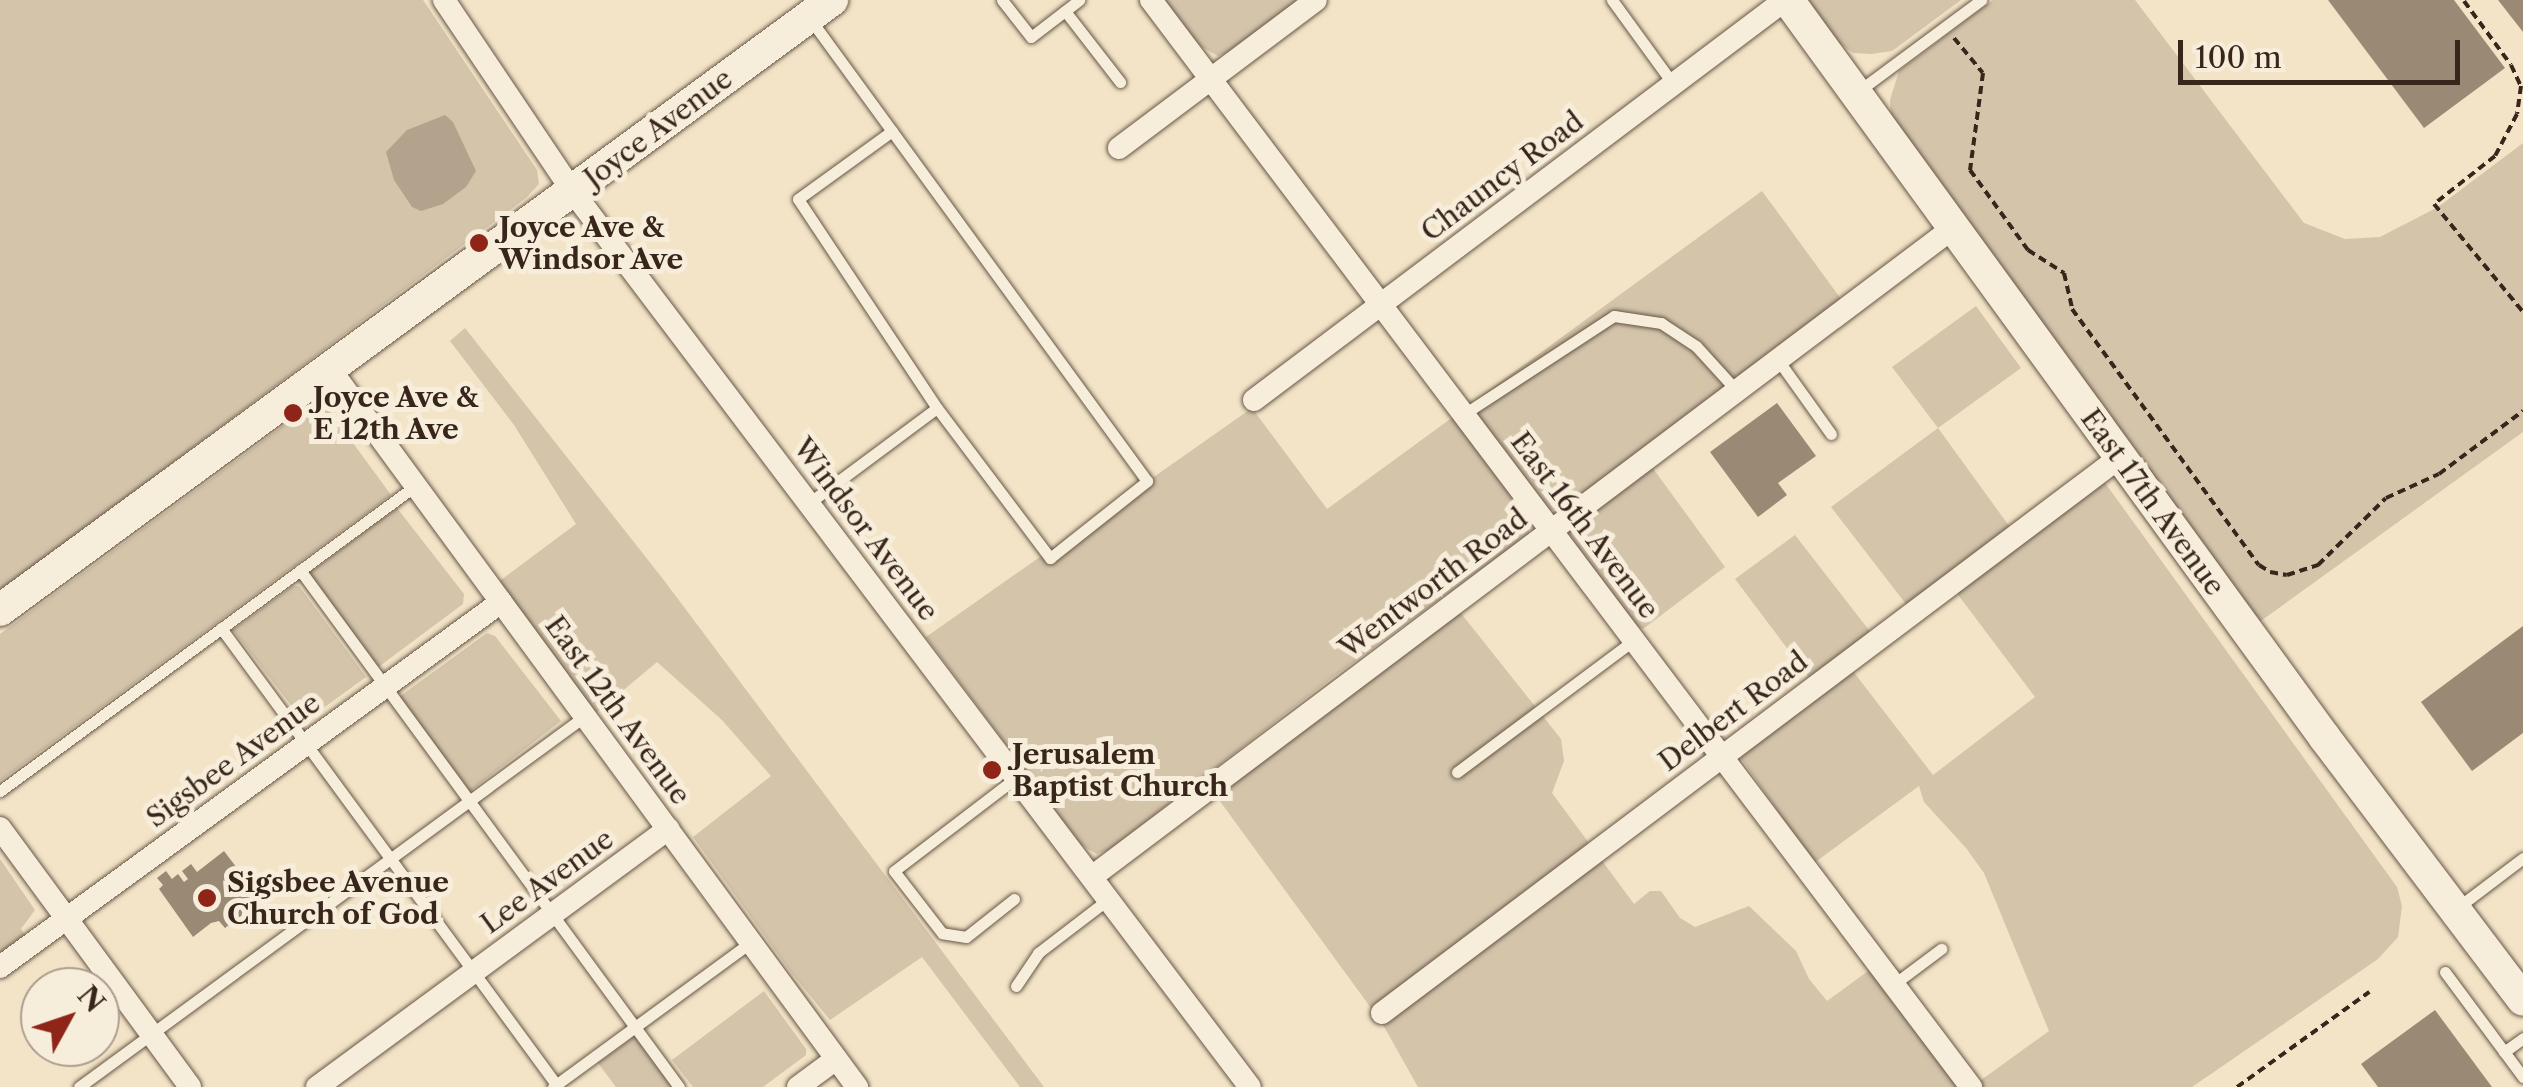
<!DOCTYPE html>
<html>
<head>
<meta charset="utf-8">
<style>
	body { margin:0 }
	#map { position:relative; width:2523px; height:1087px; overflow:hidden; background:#f3e4c7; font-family:"Libre Caslon Text",serif }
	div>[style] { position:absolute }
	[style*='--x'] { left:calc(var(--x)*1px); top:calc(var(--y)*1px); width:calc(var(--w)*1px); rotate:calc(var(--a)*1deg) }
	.green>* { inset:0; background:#d3c4aa }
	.water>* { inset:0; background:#b3a38d }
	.building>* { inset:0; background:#998975 }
	.path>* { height:4px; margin-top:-2px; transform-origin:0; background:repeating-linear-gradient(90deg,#38261c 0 8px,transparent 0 13px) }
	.roads { filter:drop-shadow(0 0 2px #675647) drop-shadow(0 0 2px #675647) }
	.lane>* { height:11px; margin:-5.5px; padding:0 5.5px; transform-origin:5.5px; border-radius:5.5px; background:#f7eddb }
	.street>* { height:22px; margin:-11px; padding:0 11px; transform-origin:11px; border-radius:11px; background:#f7eddb }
	.secondary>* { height:32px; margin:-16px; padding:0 16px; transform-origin:16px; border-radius:16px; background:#f7eddb }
	.dots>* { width:28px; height:28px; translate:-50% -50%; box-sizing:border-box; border:5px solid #f7eddb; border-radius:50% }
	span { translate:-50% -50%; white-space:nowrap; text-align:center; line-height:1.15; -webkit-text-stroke:10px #f7eddb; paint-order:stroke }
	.street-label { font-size:28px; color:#38261c }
	.poi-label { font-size:28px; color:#38261c; font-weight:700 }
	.left { translate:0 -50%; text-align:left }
	.north { position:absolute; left:20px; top:967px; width:100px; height:100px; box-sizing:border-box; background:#f7eddb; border:2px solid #ab9d8f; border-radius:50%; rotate:50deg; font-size:28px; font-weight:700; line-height:40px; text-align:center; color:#38261c }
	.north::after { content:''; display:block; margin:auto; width:35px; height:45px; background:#8f2418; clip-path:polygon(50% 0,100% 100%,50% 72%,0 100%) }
	.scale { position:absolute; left:2178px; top:40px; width:282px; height:45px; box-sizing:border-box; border:5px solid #38261c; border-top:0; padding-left:12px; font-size:30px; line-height:35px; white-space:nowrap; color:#38261c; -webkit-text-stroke:8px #f7eddb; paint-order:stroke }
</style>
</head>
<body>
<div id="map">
	<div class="green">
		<div style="clip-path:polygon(0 0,423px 0,537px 170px,539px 184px,526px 198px,0 592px)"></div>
		<div style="clip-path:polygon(1163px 0,1305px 0,1247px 44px,1218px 56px,1195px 43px)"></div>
		<div style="clip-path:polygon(1805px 0,1961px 0,1892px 51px,1871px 54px,1853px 53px,1834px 39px)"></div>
		<div style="clip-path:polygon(1993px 0,2135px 0,2304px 223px,2345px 239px,2380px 237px,2438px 207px,2523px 143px,2523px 432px,2258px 623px,1891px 119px,1890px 100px,1899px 71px)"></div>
		<div style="clip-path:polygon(1762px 191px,1844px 303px,1567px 508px,1550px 510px,1541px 505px,1466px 407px)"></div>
		<div style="clip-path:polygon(1976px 306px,2021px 368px,1938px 428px,2012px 530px,1909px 608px,1831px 507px,1938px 428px,1892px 367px)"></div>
		<div style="clip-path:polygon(465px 328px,663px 579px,1044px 1087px,1020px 1087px,922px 957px,830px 1020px,790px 971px,693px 837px,771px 776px,722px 720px,657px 662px,596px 713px,497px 583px,576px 524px,514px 425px,450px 341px)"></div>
		<div style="clip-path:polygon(313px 404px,326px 406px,391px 495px,0 781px,0 634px)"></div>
		<div style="clip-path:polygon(1252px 408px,1327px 509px,1453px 417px,1527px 510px,1529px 534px,1329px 680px,1109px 850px,1097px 854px,1081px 845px,926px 637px)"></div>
		<div style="clip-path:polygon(1649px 463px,1725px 567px,1643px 629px,1633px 625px,1571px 543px,1568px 529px)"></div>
		<div style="clip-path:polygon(2103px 480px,2397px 887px,2402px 906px,2398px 937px,2378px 959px,2192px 1087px,1980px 1087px,1977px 1083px,2049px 1031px,1984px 873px,1966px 848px,1924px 802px,1919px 786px,1814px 863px,1741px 758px,1748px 746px,1849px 666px,1933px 775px,2035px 697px,1953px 588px)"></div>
		<div style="clip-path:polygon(397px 508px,464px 594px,463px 604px,377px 668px,307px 575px)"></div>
		<div style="clip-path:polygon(1795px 535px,1872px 634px,1811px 680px,1735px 579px)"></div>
		<div style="clip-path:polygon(293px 586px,299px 586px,366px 677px,304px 722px,233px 630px)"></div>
		<div style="clip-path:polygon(1456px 607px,1561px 739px,1564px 761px,1552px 793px,1634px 904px,1650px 891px,1661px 891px,1680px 918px,1695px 927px,1749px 906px,1796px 951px,1809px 979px,1827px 1001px,1871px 969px,1964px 1087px,1418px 1087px,1382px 1023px,1214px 793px)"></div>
		<div style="clip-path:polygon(487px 633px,495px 636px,561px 721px,469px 792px,399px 697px)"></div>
		<div style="clip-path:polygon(0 859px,35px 910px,21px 929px,25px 935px,0 956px)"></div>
		<div style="clip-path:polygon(764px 991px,806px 1049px,806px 1055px,763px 1087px,693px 1087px,672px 1060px)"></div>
		<div style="clip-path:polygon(636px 1035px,676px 1087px,616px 1087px,598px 1063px)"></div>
	</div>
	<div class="water">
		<div style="clip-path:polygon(445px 115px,453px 122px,476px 171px,466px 187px,443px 204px,421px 211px,412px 207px,394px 180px,386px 152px,407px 130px)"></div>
	</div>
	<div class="building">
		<div style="clip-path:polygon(2328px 0,2454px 0,2505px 68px,2424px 128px)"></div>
		<div style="clip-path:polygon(2498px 0,2523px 0,2523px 32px)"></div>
		<div style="clip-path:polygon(1777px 403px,1816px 456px,1778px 483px,1787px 495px,1758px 517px,1710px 452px)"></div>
		<div style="clip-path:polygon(2523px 626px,2523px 733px,2472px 771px,2421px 702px)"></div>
		<div style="clip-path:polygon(224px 851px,256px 893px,243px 903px,249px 910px,225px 928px,219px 921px,211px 923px,193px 937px,159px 889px,163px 885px,157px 878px,166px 871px,172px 879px,178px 874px,184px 882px,188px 879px,182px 871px,191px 864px,197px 872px)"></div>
		<div style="clip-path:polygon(2435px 1010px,2492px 1087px,2378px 1087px,2361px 1064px)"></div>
	</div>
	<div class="path">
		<div style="--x:2464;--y:1;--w:79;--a:53.7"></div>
		<div style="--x:2511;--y:65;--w:23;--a:65"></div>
		<div style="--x:2521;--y:86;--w:28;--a:98"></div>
		<div style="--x:2517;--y:114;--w:47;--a:117.6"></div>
		<div style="--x:2495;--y:156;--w:78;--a:141.8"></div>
		<div style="--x:2434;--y:204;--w:140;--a:50.5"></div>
		<div style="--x:1954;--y:38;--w:45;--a:50.4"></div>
		<div style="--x:1983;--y:73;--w:98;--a:97.6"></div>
		<div style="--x:1970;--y:170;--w:99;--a:54.1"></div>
		<div style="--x:2028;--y:250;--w:43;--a:32.6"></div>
		<div style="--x:2064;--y:273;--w:37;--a:77"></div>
		<div style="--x:2072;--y:309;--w:317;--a:53.9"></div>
		<div style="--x:2259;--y:565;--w:13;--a:32"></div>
		<div style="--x:2270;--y:572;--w:17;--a:10"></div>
		<div style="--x:2287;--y:575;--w:33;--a:-18"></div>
		<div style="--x:2318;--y:565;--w:95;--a:-44.6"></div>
		<div style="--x:2386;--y:498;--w:58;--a:-24.4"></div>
		<div style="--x:2439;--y:474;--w:105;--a:-36.9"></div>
		<div style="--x:2237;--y:1087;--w:163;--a:-35.7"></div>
	</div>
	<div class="roads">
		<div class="lane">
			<div style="--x:1002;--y:0;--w:47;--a:51.9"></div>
			<div style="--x:1031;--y:37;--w:61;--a:-37.6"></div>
			<div style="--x:1612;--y:0;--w:104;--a:54"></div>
			<div style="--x:1065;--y:11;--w:90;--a:52.2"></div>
			<div style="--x:1860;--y:90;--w:151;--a:-36.6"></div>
			<div style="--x:892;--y:131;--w:116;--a:144.1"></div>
			<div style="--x:798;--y:199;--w:251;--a:56.4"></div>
			<div style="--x:1778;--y:360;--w:91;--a:54.4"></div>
			<div style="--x:1464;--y:414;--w:179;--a:-33.2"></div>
			<div style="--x:1614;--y:316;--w:48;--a:8.5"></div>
			<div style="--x:1661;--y:323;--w:42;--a:33.3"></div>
			<div style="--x:1696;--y:346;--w:61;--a:47.7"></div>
			<div style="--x:809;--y:503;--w:159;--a:-36.6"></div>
			<div style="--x:937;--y:408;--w:188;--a:53"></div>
			<div style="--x:1050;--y:558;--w:124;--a:-38.4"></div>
			<div style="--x:1147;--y:481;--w:570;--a:-126.09"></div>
			<div style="--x:300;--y:570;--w:641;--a:53.76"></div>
			<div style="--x:221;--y:628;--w:569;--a:53.71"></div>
			<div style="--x:1457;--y:772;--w:221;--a:-36.7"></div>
			<div style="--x:0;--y:791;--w:515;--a:-36.31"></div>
			<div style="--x:1014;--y:899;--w:61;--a:141.6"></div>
			<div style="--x:966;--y:937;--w:24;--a:-171"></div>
			<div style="--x:942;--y:933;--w:78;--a:-127.7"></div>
			<div style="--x:894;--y:871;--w:155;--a:-37.4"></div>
			<div style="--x:2457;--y:908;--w:83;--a:-37.1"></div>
			<div style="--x:2445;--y:972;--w:131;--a:53.4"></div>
			<div style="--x:1894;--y:984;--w:59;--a:-36.7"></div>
			<div style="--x:1016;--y:986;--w:40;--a:-56"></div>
			<div style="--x:1038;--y:953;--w:91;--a:-37.4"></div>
			<div style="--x:2504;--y:1052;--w:24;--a:-36"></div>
			<div style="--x:79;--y:1087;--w:627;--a:-36.25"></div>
			<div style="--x:553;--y:1087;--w:245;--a:-36.2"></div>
		</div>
		<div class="street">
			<div style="--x:444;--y:0;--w:231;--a:56.1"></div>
			<div style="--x:573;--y:192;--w:1122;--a:52.9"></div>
			<div style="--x:1151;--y:0;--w:1362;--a:52.97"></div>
			<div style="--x:1119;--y:148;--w:246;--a:-36.9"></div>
			<div style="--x:330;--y:369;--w:891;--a:53.72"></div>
			<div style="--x:1254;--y:400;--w:665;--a:-36.99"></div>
			<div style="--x:0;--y:828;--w:321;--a:53.7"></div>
			<div style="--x:1093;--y:876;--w:1077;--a:-37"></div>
			<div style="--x:0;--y:967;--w:620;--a:-36.07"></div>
			<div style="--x:1382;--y:1013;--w:924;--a:-36.99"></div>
			<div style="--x:317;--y:1087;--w:436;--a:-36.3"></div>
			<div style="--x:798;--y:1087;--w:47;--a:-36.4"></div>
		</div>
		<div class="secondary">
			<div style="--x:1788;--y:0;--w:913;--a:53.96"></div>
			<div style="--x:2325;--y:738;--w:328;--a:52.9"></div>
			<div style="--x:0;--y:610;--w:1032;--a:-36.25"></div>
		</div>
	</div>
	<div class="dots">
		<div style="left:479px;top:243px;background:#8f2418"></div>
		<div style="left:293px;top:413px;background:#8f2418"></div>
		<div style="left:992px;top:770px;background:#8f2418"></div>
		<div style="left:207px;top:898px;background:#8f2418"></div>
	</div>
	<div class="street-label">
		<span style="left:658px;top:128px;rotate:-37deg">Joyce Avenue</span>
		<span style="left:1502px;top:176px;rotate:-37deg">Chauncy Road</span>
		<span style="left:2153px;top:502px;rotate:54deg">East 17th Avenue</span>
		<span style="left:1585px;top:525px;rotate:53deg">East 16th Avenue</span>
		<span style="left:866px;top:529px;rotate:53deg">Windsor Avenue</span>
		<span style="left:1433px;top:583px;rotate:-37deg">Wentworth Road</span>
		<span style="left:618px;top:710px;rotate:54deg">East 12th Avenue</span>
		<span style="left:1733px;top:711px;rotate:-37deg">Delbert Road</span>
		<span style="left:233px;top:760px;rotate:-36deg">Sigsbee Avenue</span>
		<span style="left:547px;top:881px;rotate:-36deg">Lee Avenue</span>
	</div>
	<div class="poi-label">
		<span class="left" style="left:499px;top:243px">Joyce Ave &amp;<br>Windsor Ave</span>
		<span class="left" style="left:313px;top:413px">Joyce Ave &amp;<br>E 12th Ave</span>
		<span class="left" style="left:1012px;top:770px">Jerusalem<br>Baptist Church</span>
		<span class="left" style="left:227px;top:898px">Sigsbee Avenue<br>Church of God</span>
	</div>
	<div class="north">N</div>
	<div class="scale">100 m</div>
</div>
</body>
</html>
